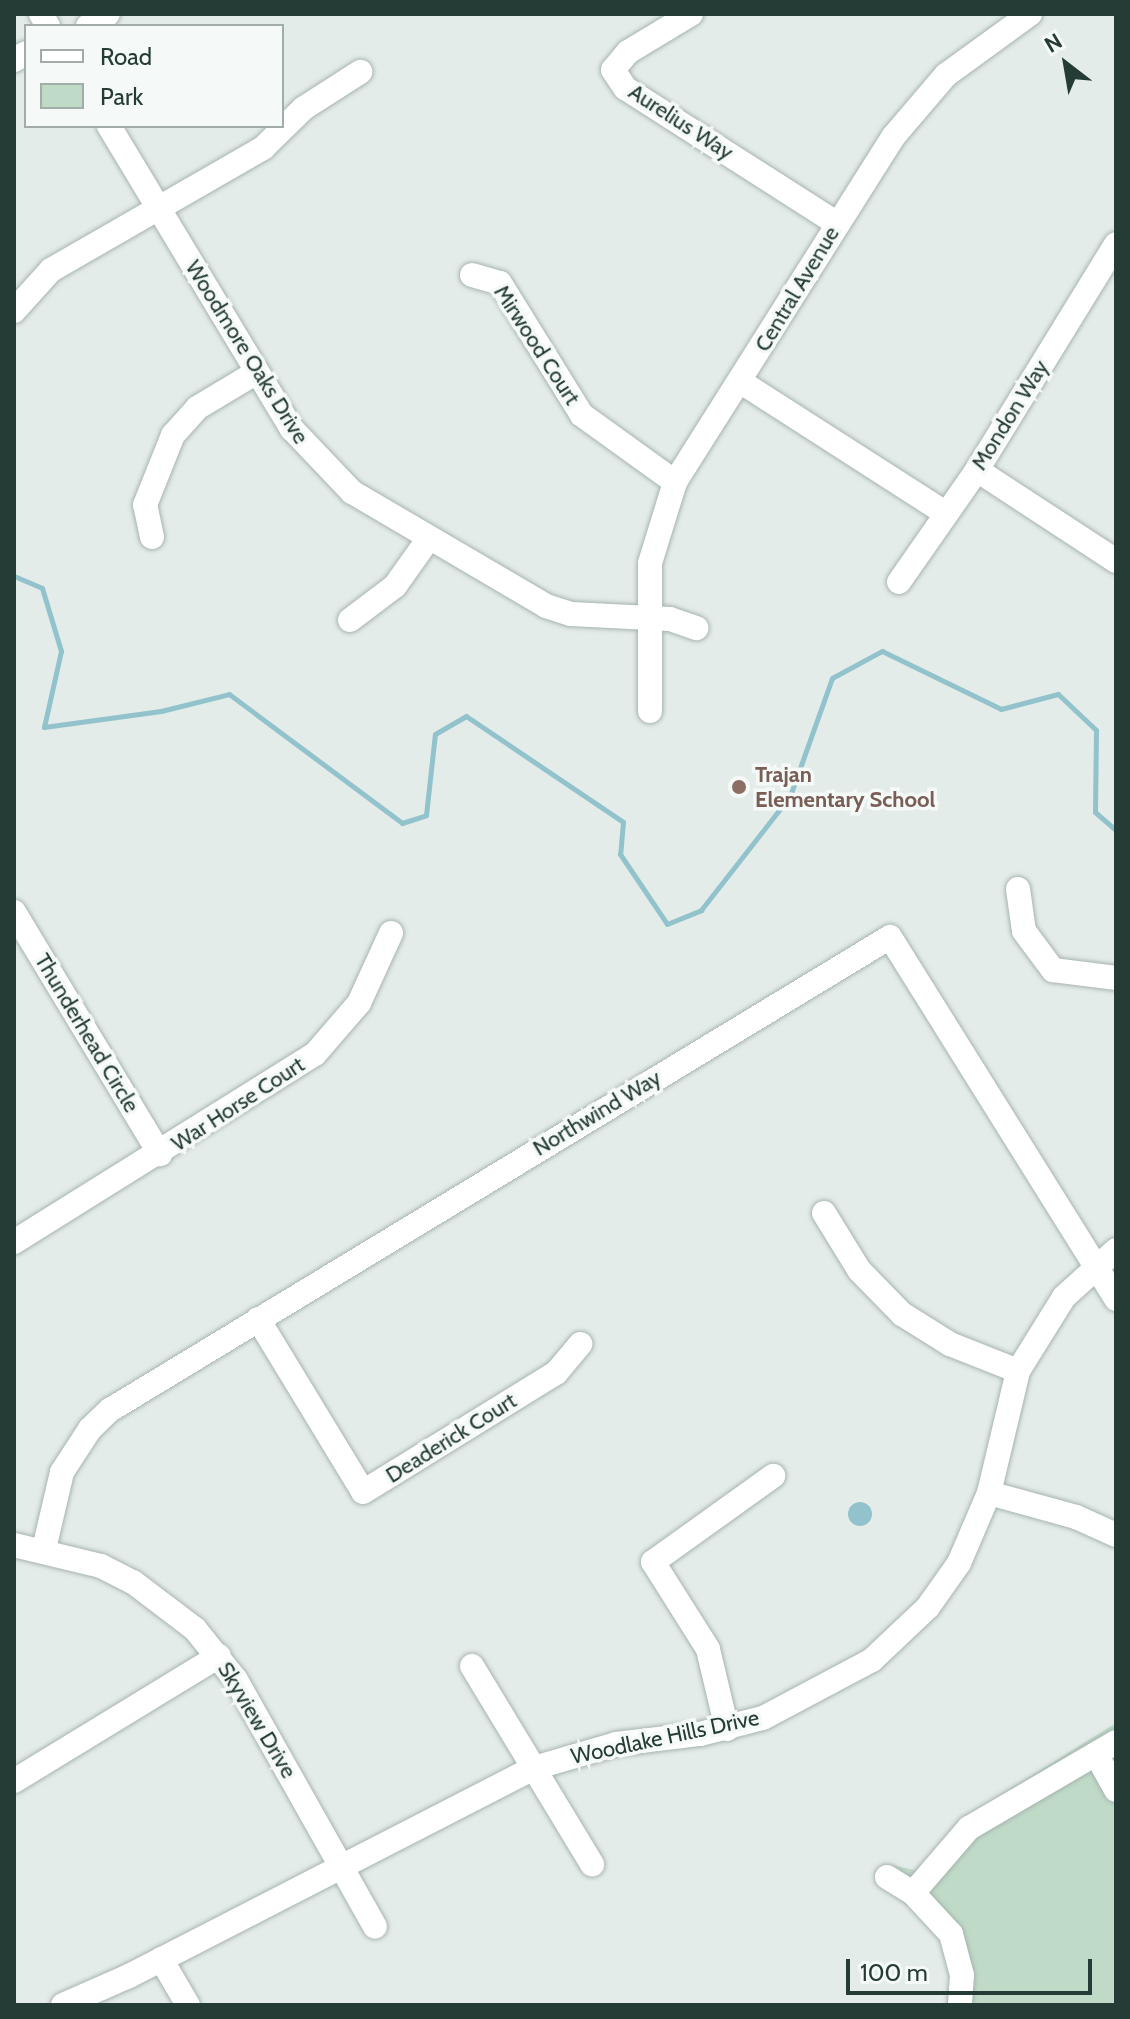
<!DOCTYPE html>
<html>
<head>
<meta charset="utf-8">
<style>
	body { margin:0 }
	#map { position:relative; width:1130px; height:2019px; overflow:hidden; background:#e4ece9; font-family:Cabin,sans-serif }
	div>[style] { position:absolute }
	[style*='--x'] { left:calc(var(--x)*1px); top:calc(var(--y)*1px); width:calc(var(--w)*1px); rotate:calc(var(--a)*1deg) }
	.green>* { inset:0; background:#bfdbc7 }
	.water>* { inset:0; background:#92c3cc }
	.round { border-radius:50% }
	.stream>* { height:5px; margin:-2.5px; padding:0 2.5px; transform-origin:2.5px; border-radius:2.5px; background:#92c3cc }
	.roads { filter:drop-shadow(0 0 2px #a7b4b0) drop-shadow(0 0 2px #a7b4b0) }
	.minor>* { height:24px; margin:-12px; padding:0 12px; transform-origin:12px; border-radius:12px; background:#fff }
	.dots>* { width:22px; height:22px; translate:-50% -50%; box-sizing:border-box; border:4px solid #f5f9f7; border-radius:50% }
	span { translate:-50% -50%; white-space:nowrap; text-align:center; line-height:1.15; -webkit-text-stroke:7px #f5f9f7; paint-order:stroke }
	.street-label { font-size:22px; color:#253c36 }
	.education-label { font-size:22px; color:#785e54; font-weight:700 }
	.left { translate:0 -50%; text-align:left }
	.frame { position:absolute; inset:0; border:16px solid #253c36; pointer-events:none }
	.legend { position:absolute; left:24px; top:24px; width:260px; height:104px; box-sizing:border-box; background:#f5f9f7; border:2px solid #a2adaa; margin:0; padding:10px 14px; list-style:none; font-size:24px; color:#253c36 }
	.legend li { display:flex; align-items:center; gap:16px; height:40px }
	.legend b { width:40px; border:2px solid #a2adaa }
	.north { position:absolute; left:1026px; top:24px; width:80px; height:80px; -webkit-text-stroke:6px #f5f9f7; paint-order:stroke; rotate:329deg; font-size:22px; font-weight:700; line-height:32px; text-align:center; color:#253c36 }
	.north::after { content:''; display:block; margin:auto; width:28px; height:36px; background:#253c36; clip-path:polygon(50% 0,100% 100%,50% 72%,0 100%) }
	.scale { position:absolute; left:846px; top:1959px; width:246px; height:36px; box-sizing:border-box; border:4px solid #253c36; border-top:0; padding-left:10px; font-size:24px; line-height:28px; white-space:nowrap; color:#253c36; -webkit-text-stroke:6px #f5f9f7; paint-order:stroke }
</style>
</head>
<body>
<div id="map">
	<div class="green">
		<div style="clip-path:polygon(1116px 1723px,1116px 2005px,947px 2005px,950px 1981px,941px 1942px,920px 1915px,881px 1886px,893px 1865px,914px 1870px,926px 1864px,962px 1819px)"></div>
	</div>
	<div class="water">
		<div class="round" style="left:848px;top:1502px;width:24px;height:24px"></div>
	</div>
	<div class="stream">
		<div style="--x:14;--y:576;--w:30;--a:23"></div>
		<div style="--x:42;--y:588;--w:66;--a:73.2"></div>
		<div style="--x:61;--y:651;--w:78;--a:102.6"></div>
		<div style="--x:44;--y:727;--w:118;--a:-7.8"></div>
		<div style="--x:161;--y:711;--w:70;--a:-14"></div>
		<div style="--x:229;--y:694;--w:216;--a:36.7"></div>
		<div style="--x:402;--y:823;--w:25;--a:-18"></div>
		<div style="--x:426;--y:815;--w:81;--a:-83.7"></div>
		<div style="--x:435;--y:734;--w:36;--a:-30"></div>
		<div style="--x:466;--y:716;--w:189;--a:34"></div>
		<div style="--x:623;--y:822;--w:32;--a:95"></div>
		<div style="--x:620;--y:854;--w:84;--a:56.1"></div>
		<div style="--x:667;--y:924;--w:37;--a:-22"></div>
		<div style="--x:701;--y:910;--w:145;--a:-52"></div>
		<div style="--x:790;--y:796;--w:125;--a:-70.4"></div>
		<div style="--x:832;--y:678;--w:57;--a:-28.4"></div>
		<div style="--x:882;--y:651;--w:132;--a:26"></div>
		<div style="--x:1001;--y:709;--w:59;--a:-14.7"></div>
		<div style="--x:1058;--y:694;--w:52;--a:43.5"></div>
		<div style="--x:1096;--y:730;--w:82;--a:90.7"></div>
		<div style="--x:1095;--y:812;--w:28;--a:41"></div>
	</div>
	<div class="roads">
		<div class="minor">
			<div style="--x:41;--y:14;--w:14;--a:60"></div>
			<div style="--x:691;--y:14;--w:74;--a:148.9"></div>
			<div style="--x:628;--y:52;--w:23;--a:130"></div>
			<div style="--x:613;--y:70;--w:22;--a:56"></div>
			<div style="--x:625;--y:88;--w:250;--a:32.6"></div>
			<div style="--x:88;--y:26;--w:23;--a:-31"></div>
			<div style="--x:14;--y:60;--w:14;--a:-30"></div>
			<div style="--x:109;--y:126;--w:354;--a:58.9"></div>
			<div style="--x:292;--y:429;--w:87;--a:46.4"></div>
			<div style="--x:352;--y:492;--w:225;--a:30.4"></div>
			<div style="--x:546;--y:606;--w:26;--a:18"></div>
			<div style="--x:571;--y:614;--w:99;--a:2.9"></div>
			<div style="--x:670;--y:619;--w:28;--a:19"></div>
			<div style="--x:472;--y:275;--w:29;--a:16"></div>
			<div style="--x:500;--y:283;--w:155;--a:58.2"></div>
			<div style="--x:582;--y:415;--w:115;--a:35.8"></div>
			<div style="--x:14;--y:311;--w:55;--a:-47.9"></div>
			<div style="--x:51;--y:270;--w:245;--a:-29.9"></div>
			<div style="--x:263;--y:148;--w:57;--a:-44.3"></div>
			<div style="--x:304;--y:108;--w:67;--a:-32.7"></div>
			<div style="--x:741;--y:382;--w:242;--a:32.7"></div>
			<div style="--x:977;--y:470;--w:166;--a:33.2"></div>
			<div style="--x:152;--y:537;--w:33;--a:-102"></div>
			<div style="--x:145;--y:505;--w:75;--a:-68.2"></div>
			<div style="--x:173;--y:435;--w:36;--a:-48"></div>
			<div style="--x:197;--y:408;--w:70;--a:-31"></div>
			<div style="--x:899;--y:582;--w:136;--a:-55.1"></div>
			<div style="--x:977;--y:470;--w:265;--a:-58.4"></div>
			<div style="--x:350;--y:620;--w:56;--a:-37.1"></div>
			<div style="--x:395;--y:586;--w:55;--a:-54.6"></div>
			<div style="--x:650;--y:711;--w:148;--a:-90"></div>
			<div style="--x:650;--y:563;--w:85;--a:-72.8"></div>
			<div style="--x:675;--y:482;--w:408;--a:-57.7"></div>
			<div style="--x:893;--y:137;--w:82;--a:-49.5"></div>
			<div style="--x:946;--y:75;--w:104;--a:-36"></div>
			<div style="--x:1018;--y:889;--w:42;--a:81.9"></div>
			<div style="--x:1024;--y:931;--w:49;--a:53.4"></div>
			<div style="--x:1053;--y:970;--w:64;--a:7.2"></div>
			<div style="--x:14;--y:912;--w:283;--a:58.9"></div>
			<div style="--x:824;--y:1213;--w:67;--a:58.4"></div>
			<div style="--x:859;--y:1270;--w:62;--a:45.7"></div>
			<div style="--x:902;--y:1314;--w:57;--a:32"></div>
			<div style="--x:950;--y:1344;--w:73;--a:21.7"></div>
			<div style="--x:14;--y:1242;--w:355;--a:-32"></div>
			<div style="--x:315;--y:1054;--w:67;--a:-49.2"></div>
			<div style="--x:359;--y:1003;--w:77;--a:-65.4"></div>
			<div style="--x:258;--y:1319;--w:202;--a:58.7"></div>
			<div style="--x:363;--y:1492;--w:227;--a:-31.7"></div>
			<div style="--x:556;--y:1373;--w:38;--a:-50"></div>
			<div style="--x:989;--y:1493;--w:90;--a:15.4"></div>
			<div style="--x:1076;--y:1517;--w:44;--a:24.2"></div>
			<div style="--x:14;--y:1545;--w:89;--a:13.6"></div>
			<div style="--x:101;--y:1566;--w:36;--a:27"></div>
			<div style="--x:133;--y:1582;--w:78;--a:37.2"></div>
			<div style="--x:195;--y:1629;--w:65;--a:51.2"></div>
			<div style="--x:236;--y:1680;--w:283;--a:60.6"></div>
			<div style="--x:44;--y:1549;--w:79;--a:-76.8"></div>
			<div style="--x:62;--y:1472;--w:51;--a:-56.9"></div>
			<div style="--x:90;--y:1429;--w:28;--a:-44"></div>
			<div style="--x:110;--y:1410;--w:912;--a:-31.23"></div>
			<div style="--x:890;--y:937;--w:427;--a:58"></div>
			<div style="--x:472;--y:1666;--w:232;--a:58.8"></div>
			<div style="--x:727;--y:1729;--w:82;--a:-103.4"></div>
			<div style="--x:708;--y:1649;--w:103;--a:-122.3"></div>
			<div style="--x:653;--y:1562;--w:148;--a:-35.6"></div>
			<div style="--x:1096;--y:1754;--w:41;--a:60.9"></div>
			<div style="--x:14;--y:1781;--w:240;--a:-31.4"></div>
			<div style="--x:887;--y:1877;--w:31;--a:32"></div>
			<div style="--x:913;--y:1893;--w:56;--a:47.2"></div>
			<div style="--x:951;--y:1934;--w:42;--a:75"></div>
			<div style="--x:962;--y:1975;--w:30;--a:94"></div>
			<div style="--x:913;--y:1893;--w:86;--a:-49.3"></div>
			<div style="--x:969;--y:1828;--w:170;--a:-30.3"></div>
			<div style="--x:161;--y:1959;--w:53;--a:59.6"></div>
			<div style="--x:63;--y:2005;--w:72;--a:-23.7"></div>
			<div style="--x:129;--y:1976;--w:455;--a:-27.2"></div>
			<div style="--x:534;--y:1768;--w:85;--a:-16.3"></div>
			<div style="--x:616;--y:1744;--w:85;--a:-6.8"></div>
			<div style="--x:700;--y:1734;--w:65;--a:-14.3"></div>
			<div style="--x:763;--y:1718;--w:123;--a:-28"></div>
			<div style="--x:872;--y:1660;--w:77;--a:-43.4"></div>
			<div style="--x:928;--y:1607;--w:54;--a:-54.8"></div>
			<div style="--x:959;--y:1563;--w:76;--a:-66.8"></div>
			<div style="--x:989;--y:1493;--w:125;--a:-76.6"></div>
			<div style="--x:1018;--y:1371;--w:87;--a:-58.1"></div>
			<div style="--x:1064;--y:1297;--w:70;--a:-42.1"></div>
		</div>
	</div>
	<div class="dots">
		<div style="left:739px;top:787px;background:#8d6e63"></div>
	</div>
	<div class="street-label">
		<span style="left:681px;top:122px;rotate:33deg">Aurelius Way</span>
		<span style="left:797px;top:289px;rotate:-59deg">Central Avenue</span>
		<span style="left:537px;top:345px;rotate:57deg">Mirwood Court</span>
		<span style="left:247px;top:352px;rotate:58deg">Woodmore Oaks Drive</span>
		<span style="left:1010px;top:415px;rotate:-58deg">Mondon Way</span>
		<span style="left:87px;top:1033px;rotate:59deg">Thunderhead Circle</span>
		<span style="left:238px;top:1104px;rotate:-33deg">War Horse Court</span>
		<span style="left:597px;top:1113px;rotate:-31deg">Northwind Way</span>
		<span style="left:451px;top:1438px;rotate:-32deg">Deaderick Court</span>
		<span style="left:257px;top:1720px;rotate:59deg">Skyview Drive</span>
		<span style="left:665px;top:1737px;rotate:-12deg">Woodlake Hills Drive</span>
	</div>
	<div class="education-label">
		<span class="left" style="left:755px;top:787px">Trajan<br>Elementary School</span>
	</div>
	<div class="frame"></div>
	<ul class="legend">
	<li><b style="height:10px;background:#fff"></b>Road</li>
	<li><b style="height:22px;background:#bfdbc7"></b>Park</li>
	</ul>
	<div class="north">N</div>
	<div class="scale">100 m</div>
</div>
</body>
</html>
